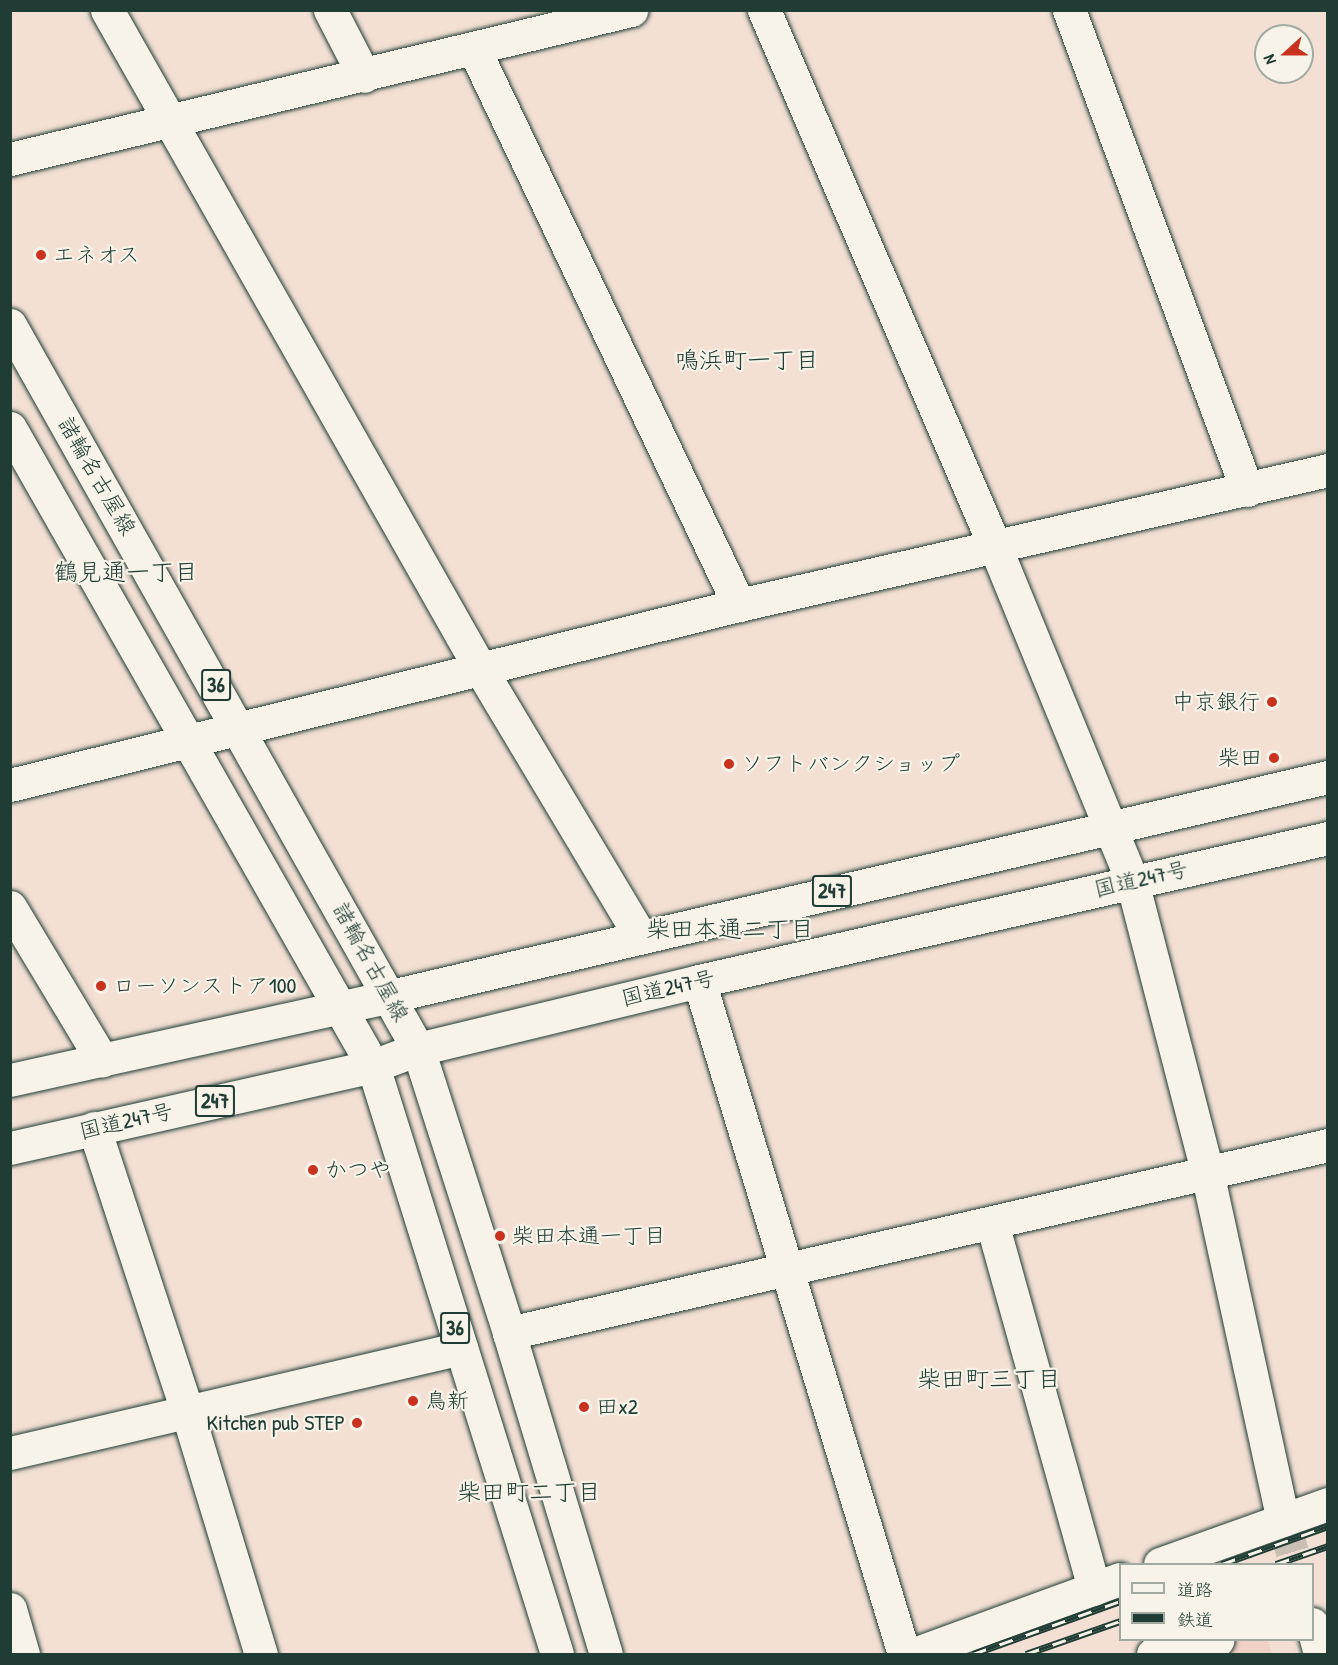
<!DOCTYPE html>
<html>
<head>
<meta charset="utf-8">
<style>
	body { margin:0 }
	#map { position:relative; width:1338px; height:1665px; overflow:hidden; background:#f3dfd4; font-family:"Patrick Hand","Klee One",sans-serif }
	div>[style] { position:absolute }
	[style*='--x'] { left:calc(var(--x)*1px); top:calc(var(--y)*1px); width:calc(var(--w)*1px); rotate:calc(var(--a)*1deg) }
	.built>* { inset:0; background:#f0d1c6 }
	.minor-tunnel>* { height:33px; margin-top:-16.5px; transform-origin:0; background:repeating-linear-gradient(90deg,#c9bfb4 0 33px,transparent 0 49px) }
	.roads { filter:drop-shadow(0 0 2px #1f3d34) drop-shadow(0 0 2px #1f3d34) }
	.minor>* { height:33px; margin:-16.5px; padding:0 16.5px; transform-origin:16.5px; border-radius:16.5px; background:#f7f3e8 }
	.major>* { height:33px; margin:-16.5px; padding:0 16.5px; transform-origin:16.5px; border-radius:16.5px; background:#f7f3e8 }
	.highway>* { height:33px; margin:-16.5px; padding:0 16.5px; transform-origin:16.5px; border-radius:16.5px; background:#f7f3e8 }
	.rail>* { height:7px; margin-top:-3.5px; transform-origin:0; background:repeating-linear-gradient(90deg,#f7f3e8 0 14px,#1f3d34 0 28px); box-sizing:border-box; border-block:2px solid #1f3d34 }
	.dots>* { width:16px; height:16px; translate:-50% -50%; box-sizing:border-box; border:3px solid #f7f3e8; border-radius:50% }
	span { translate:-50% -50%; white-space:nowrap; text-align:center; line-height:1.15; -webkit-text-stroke:4.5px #f7f3e8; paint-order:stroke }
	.shield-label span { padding:2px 4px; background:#f7f3e8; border:2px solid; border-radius:4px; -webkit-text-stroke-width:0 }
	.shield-label { font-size:21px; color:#1f3d34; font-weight:700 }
	.poi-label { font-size:22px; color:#1f3d34 }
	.left { translate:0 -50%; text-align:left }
	.right { translate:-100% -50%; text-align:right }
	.street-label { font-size:22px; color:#1f3d34 }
	.neighbourhood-label { font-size:24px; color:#1f3d34 }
	.frame { position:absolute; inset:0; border:12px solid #1f3d34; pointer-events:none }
	.legend { position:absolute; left:1119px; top:1563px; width:195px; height:78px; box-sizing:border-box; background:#f7f3e8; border:2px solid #a1aaa0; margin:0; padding:8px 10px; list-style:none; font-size:18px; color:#1f3d34 }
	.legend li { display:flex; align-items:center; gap:12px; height:30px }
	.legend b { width:30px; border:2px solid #a1aaa0 }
	.north { position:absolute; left:1254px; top:24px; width:60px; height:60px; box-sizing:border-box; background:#f7f3e8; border:2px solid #a1aaa0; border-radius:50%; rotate:249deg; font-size:16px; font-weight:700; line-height:24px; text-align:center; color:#1f3d34 }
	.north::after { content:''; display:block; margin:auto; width:21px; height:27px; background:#c8321e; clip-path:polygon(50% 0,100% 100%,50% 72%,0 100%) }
</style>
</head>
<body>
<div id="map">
	<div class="built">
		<div style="clip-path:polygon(1234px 1640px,1268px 1640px,1272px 1654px,1189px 1654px)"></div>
	</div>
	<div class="minor-tunnel">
		<div style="--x:1283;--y:1520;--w:46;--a:73.5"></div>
	</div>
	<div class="roads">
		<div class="minor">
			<div style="--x:107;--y:10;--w:759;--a:60.46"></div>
			<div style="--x:481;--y:670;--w:310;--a:59.1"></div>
			<div style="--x:330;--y:10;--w:74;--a:62.7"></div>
			<div style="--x:764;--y:10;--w:587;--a:66.71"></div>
			<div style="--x:996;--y:549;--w:359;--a:67.7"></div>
			<div style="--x:1132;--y:881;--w:301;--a:75.5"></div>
			<div style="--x:1207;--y:1172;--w:356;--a:77.7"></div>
			<div style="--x:1069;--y:10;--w:512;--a:69.65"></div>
			<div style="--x:475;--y:51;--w:614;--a:64.52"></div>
			<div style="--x:10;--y:159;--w:639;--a:-13.49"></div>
			<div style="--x:10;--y:785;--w:751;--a:-13.87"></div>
			<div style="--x:739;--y:605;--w:604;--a:-12.91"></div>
			<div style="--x:10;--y:907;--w:179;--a:59"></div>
			<div style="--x:699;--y:981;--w:704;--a:73.06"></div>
			<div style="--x:94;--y:1128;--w:298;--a:71.8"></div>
			<div style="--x:187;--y:1411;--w:254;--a:73.1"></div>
			<div style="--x:992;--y:1223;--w:380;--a:74.4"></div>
			<div style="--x:509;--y:1333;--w:840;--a:-12.93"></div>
			<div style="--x:10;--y:1453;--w:463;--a:-13.1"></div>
			<div style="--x:1160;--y:1564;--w:178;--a:-19.7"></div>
			<div style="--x:10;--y:1609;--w:47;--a:73.9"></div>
			<div style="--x:1312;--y:1624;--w:31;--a:75"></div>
			<div style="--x:914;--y:1654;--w:219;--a:-20"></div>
			<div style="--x:1153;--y:1654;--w:66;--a:-12.3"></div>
		</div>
		<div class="major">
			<div style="--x:10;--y:325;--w:831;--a:60.6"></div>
			<div style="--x:418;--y:1049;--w:298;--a:72.2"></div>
			<div style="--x:509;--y:1333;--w:335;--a:73.2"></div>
			<div style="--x:10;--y:428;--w:734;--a:60.36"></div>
			<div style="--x:373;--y:1066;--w:616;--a:72.62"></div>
		</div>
		<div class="highway">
			<div style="--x:10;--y:1080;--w:390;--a:-12.4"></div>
			<div style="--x:391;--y:996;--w:962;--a:-13.16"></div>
			<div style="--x:10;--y:1148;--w:372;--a:-12.7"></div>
			<div style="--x:373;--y:1066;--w:48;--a:-20.7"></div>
			<div style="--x:418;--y:1049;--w:289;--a:-13.6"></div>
			<div style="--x:699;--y:981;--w:645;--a:-12.81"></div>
		</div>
	</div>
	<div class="rail">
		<div style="--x:1222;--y:1564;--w:113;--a:-19.7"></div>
		<div style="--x:1276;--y:1564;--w:55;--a:-19.1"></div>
		<div style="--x:973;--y:1654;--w:156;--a:-19.8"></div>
		<div style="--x:1026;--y:1654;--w:100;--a:-19.3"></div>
	</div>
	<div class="dots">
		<div style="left:41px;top:255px;background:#c8321e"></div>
		<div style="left:1272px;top:702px;background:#c8321e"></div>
		<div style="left:1274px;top:758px;background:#c8321e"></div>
		<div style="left:729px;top:764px;background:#c8321e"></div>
		<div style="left:101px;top:986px;background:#c8321e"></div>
		<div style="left:313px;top:1170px;background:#c8321e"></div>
		<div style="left:500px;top:1236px;background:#c8321e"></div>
		<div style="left:413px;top:1401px;background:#c8321e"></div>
		<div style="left:584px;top:1407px;background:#c8321e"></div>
		<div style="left:357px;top:1423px;background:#c8321e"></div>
	</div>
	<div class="shield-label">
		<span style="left:216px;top:685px">36</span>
		<span style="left:832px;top:891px">247</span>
		<span style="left:215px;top:1101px">247</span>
		<span style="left:455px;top:1328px">36</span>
	</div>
	<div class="poi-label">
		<span class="left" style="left:53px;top:255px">エネオス</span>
		<span class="right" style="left:1260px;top:702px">中京銀行</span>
		<span class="right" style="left:1262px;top:758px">柴田</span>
		<span class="left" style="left:741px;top:764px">ソフトバンクショップ</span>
		<span class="left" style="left:113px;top:986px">ローソンストア100</span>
		<span class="left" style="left:325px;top:1170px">かつや</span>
		<span class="left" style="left:512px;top:1236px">柴田本通一丁目</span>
		<span class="left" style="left:425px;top:1401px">鳥新</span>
		<span class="left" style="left:596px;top:1407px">田x2</span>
		<span class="right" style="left:345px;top:1423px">Kitchen pub STEP</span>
	</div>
	<div class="street-label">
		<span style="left:97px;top:476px;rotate:60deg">諸輪名古屋線</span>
		<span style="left:1141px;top:879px;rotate:-13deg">国道247号</span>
		<span style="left:371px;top:962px;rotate:61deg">諸輪名古屋線</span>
		<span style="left:668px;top:988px;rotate:-13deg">国道247号</span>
		<span style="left:126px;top:1121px;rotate:-13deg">国道247号</span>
	</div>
	<div class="neighbourhood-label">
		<span style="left:747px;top:360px">鳴浜町一丁目</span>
		<span style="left:126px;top:572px">鶴見通一丁目</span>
		<span style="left:730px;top:929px">柴田本通二丁目</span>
		<span style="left:989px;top:1379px">柴田町三丁目</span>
		<span style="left:529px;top:1492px">柴田町二丁目</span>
	</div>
	<div class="frame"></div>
	<ul class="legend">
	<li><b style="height:8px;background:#f7f3e8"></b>道路</li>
	<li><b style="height:8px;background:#1f3d34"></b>鉄道</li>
	</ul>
	<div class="north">N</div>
</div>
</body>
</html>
